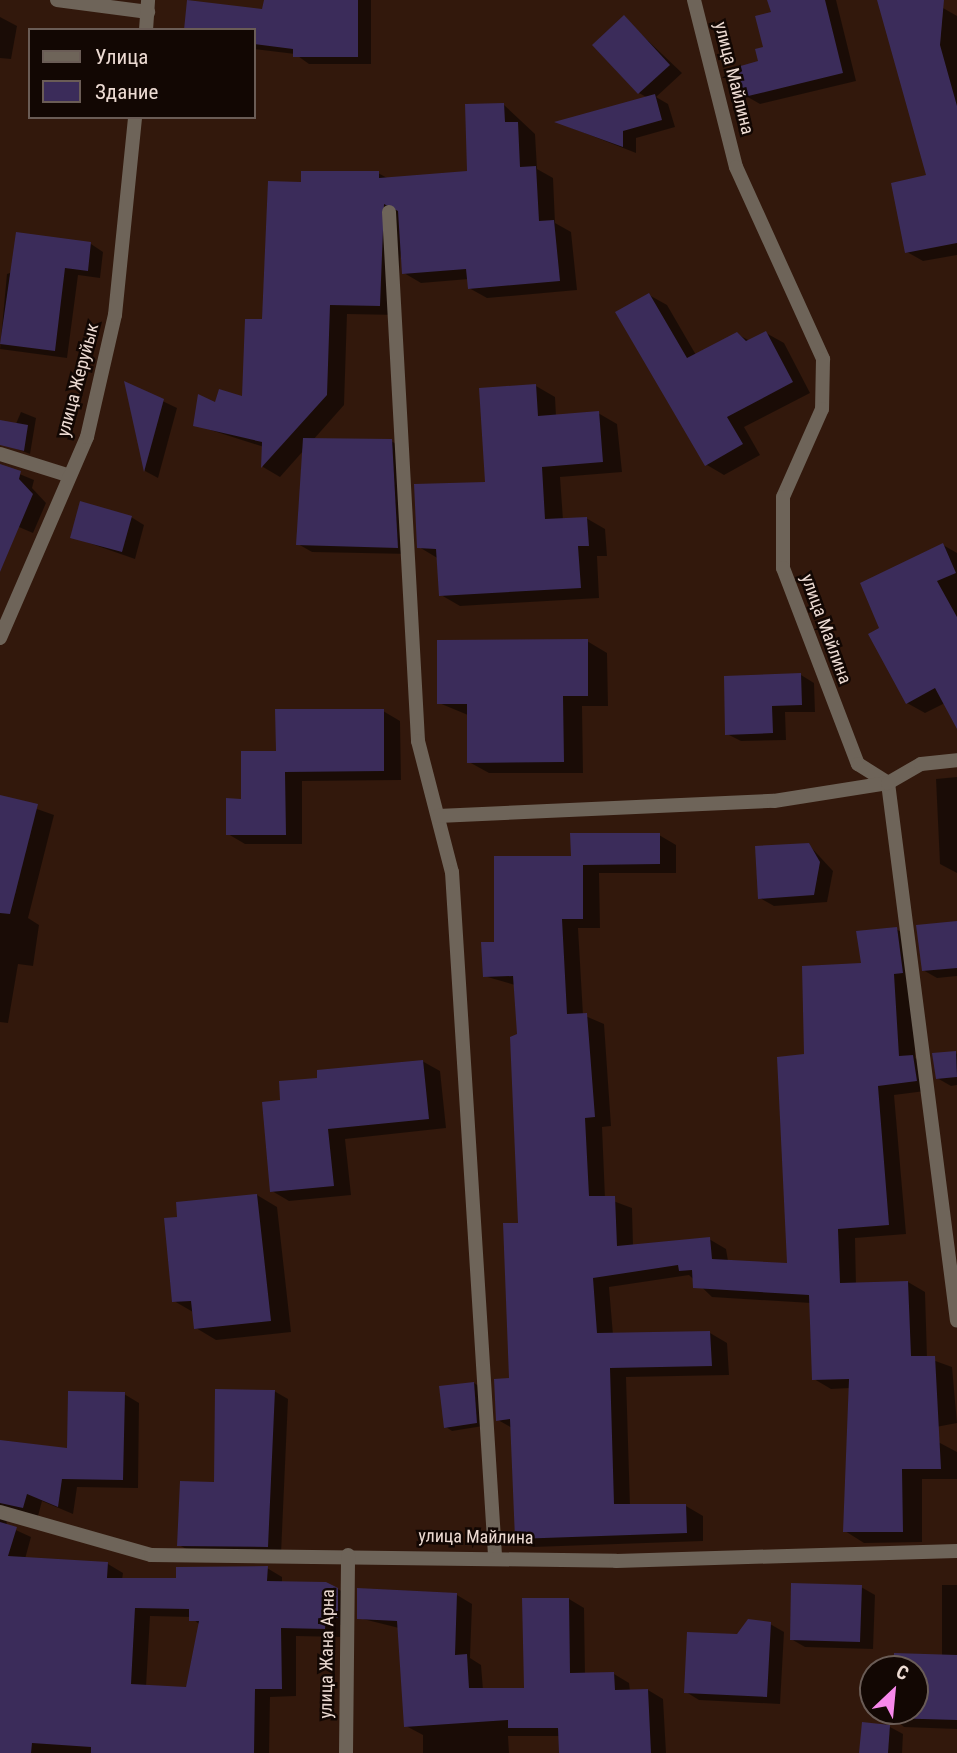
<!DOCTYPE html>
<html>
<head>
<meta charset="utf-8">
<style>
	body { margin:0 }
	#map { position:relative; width:957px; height:1753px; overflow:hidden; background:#32180c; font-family:"Roboto Condensed",sans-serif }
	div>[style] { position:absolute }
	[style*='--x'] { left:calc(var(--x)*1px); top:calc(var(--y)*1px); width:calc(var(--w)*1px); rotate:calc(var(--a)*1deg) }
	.shadow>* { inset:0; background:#0007 }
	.building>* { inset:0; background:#3b2c5a }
	.minor>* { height:14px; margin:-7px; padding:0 7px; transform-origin:7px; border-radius:7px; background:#6e6459 }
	span { translate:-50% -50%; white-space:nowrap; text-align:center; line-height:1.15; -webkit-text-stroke:5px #120703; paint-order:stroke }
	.street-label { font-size:18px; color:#eddbd3 }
	.legend { position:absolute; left:28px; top:28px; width:228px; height:91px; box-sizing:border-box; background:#120703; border:2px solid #6a5c56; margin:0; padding:9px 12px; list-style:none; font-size:21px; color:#eddbd3 }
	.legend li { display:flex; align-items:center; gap:14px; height:35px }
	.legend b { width:35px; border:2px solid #6a5c56 }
	.north { position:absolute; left:859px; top:1655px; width:70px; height:70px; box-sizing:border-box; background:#120703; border:2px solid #6a5c56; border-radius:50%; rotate:26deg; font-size:19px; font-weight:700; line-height:28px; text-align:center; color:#eddbd3 }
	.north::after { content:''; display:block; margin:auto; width:24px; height:32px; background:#f788eb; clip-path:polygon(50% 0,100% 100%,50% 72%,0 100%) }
</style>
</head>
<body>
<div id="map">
	<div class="shadow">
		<div style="clip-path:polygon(265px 0,371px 0,371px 64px,309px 64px,295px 54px,254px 49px)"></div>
		<div style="clip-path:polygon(769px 0,836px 0,856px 81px,760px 104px,746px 96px,765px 48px,773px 13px)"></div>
		<div style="clip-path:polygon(943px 8px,957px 16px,957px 255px,923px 261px,907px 252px,928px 177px)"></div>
		<div style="clip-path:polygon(0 17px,17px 26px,11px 59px,0 58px)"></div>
		<div style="clip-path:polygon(624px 18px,682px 73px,656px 97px,668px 104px,675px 127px,636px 138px,636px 153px,559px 123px,648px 98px,639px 93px)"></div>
		<div style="clip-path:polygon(504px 105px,535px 134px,537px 169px,553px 178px,555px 223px,571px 232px,577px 290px,487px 298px,469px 288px,469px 279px,421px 283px,404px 273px,400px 253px,398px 315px,347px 314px,344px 405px,313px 440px,391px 441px,405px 449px,411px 554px,312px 552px,298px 544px,304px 450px,280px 477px,263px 467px,264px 447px,195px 425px,216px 405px,244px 398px,303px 184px,378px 173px,389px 179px,468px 173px)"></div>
		<div style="clip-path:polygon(91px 244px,103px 252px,100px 278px,78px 275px,67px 358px,0 349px,7px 274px)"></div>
		<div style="clip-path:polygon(649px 295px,667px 305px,696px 355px,737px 334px,750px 341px,766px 333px,784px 343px,810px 393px,744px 427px,760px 455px,724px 475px,707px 465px)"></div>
		<div style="clip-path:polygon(127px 384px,177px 408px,158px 478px,145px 471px)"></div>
		<div style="clip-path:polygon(536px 386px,555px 397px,556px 416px,598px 413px,617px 424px,622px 472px,560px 477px,563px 520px,586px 518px,605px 529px,607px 556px,597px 556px,599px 598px,460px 606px,441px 595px,439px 559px,419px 547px,487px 484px)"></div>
		<div style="clip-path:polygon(21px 412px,36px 418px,30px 454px,7px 445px)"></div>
		<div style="clip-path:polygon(0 466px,34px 480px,32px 488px,46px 503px,33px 533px,0 519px)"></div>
		<div style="clip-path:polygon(131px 517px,144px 525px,135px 559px,72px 537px)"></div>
		<div style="clip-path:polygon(943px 545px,957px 553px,957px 725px,945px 703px,925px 713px,907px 703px,881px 628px)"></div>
		<div style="clip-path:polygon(587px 641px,607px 653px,608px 706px,582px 706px,583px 773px,489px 773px,469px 762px,468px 715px,439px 703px)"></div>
		<div style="clip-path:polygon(801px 675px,814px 683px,815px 712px,785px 712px,786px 740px,741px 741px,727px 734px)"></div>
		<div style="clip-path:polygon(383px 711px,400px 721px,401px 780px,302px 781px,302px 844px,245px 844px,228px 834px,277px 753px)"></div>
		<div style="clip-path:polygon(957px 777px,957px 873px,940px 864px,936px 779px)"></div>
		<div style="clip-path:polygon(0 796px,54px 815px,28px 918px,39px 925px,33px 966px,18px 964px,8px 1023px,0 1022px)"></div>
		<div style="clip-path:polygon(659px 835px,676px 845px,676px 873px,599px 873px,600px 928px,578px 928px,583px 1015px,604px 1024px,611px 1126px,602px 1127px,605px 1198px,632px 1208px,633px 1246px,709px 1239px,726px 1249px,728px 1261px,789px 1265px,806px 1056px,863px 965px,896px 929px,913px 939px,915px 1058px,930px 1067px,933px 1090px,894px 1095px,906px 1234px,855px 1238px,856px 1285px,908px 1282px,925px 1292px,927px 1358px,952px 1367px,957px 1423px,878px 1438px,940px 1443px,957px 1452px,957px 1479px,922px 1479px,922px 1542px,864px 1543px,845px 1531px,850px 1388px,831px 1389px,814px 1379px,811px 1303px,712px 1297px,689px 1275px,609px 1287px,613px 1335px,710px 1333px,727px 1343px,729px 1375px,626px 1377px,630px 1506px,686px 1506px,703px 1516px,703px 1541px,533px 1547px,516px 1538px,512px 1428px,498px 1420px,510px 1379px,520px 1224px,519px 1036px,515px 985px,484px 976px,496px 943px,573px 857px)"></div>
		<div style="clip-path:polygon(808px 844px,833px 871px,827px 902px,774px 906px,760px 898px)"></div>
		<div style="clip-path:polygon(957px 927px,957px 976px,937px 978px,923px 970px)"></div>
		<div style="clip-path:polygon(957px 1053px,957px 1085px,951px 1086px,937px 1078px)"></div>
		<div style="clip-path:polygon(422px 1061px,440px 1071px,446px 1128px,345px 1139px,351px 1195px,289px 1201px,272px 1191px,282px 1102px,319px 1080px)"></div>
		<div style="clip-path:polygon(257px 1195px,277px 1207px,291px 1332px,216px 1340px,196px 1328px,193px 1312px,174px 1301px,179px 1219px)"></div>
		<div style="clip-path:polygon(474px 1383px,480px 1387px,483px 1426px,452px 1431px,446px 1427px)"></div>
		<div style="clip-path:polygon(274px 1391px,288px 1399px,281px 1554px,192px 1552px,179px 1545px)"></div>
		<div style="clip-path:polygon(evenodd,124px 1394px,139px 1403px,138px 1488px,77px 1487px,73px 1514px,42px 1501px,38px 1516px,6px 1518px,7px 1526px,31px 1537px,25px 1559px,108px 1564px,123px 1573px,122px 1580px,177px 1580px,267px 1568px,282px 1577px,282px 1584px,338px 1589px,353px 1598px,352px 1625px,340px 1625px,340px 1637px,296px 1636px,296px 1696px,270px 1697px,269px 1753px,0 1753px,0 1442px,69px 1450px,124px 1394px,150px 1616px,191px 1617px,200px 1625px,188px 1689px,146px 1687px,150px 1616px)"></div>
		<div style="clip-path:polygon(942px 1585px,957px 1585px,957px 1729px,904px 1727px,887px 1711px,915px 1711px,915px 1669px,888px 1669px,901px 1655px,942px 1656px)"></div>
		<div style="clip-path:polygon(861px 1587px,875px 1595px,873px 1649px,805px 1647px,791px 1639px)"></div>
		<div style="clip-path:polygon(457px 1595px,472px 1604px,470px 1658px,481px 1665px,483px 1690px,525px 1690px,569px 1599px,584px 1608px,585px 1675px,614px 1674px,629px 1683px,630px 1691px,648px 1690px,663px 1699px,666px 1753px,561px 1753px,560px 1736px,508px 1736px,509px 1753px,423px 1753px,423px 1735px,406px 1726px,399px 1628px,359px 1618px)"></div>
		<div style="clip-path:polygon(770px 1624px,784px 1632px,780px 1704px,699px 1700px,686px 1692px,737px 1636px)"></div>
		<div style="clip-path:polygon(890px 1727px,903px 1734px,902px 1753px,861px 1753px)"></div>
	</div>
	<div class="building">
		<div style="clip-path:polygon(187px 0,262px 9px,264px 0,358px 0,358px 57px,293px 57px,293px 49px,254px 44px,254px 30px,184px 30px)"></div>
		<div style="clip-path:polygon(767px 0,825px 0,843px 73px,744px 97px,737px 67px,758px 61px,755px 49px,763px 47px,755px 16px,771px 12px)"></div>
		<div style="clip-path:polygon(877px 0,944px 0,940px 45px,957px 106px,957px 243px,905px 253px,891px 183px,926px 175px)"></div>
		<div style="clip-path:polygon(624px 15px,670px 65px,638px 94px,592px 45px)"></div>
		<div style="clip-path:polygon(655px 94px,662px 120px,623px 131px,623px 147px,554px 122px)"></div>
		<div style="clip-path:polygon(504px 103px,505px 122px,518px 122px,520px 167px,536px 166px,539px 221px,554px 220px,560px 281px,468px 289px,466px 269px,402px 274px,398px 211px,384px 204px,380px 306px,330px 305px,327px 395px,261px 468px,262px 442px,193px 426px,198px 394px,215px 402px,219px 389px,242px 396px,245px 319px,262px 319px,268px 181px,301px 182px,301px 171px,379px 171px,379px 178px,467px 171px,465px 104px)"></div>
		<div style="clip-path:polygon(16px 232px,91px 242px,88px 271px,65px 268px,55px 351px,0 344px)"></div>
		<div style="clip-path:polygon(649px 293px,687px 358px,737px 332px,746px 341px,766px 331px,793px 382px,727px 417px,743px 444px,705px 466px,615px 312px)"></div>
		<div style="clip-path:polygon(124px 381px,164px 399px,144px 472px)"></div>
		<div style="clip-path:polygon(536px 384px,538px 416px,599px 411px,603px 462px,542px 467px,545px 519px,587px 517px,589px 546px,578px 546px,581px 588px,439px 596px,436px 549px,417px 548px,414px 484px,485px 482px,479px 388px)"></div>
		<div style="clip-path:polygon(0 420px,28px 425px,24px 451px,0 445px)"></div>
		<div style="clip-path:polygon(303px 438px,392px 439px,398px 548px,296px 545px)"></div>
		<div style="clip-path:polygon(0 464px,21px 471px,19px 479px,33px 494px,0 572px)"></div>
		<div style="clip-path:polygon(80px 501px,132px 516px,122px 552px,70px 538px)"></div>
		<div style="clip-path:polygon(943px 543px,956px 573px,937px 581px,957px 617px,957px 729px,935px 688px,906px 704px,868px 634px,879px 628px,860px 583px)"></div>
		<div style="clip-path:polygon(588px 639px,588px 696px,563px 696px,564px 762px,467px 763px,467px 704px,437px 704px,437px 640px)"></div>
		<div style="clip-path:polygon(801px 673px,802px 705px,772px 706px,773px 733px,725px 735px,724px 676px)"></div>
		<div style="clip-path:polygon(275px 709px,384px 709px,384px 771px,285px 772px,286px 835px,226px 835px,226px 798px,241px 799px,241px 751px,276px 751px)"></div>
		<div style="clip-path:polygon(0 795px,38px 804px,10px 914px,0 913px)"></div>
		<div style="clip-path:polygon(570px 833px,660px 833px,660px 864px,583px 865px,583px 919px,562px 919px,567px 1014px,587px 1013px,595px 1117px,585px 1118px,589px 1196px,615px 1196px,617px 1246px,710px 1237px,712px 1259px,787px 1263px,777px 1057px,804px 1054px,802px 966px,861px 963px,856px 931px,897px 927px,903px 973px,894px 974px,899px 1056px,913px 1055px,917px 1081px,878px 1086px,889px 1225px,838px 1229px,840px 1283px,908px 1281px,911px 1356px,935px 1356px,941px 1469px,902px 1469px,903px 1532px,843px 1532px,849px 1379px,812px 1380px,809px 1295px,693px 1288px,692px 1270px,679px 1271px,678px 1265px,593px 1278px,597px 1333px,710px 1331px,712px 1366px,610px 1368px,614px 1504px,686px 1504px,687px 1533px,515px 1539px,510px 1419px,496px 1421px,494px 1379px,509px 1378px,503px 1223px,518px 1223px,510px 1037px,517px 1034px,513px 976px,483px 977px,481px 942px,494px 942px,494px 856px,571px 856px)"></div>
		<div style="clip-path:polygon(809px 843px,820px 862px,814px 895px,758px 899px,755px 846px)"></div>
		<div style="clip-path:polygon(957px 921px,957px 968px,922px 971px,916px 925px)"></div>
		<div style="clip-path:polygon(956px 1051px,957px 1077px,936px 1079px,932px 1053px)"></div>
		<div style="clip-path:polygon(423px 1060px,429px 1119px,328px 1129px,334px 1186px,270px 1192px,262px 1102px,280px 1100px,279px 1081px,317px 1078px,317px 1070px)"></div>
		<div style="clip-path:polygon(257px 1194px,271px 1321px,194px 1329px,191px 1301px,172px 1302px,164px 1218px,177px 1217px,176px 1202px)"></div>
		<div style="clip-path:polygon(474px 1382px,477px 1423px,444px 1428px,439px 1386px)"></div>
		<div style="clip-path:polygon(215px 1389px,275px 1390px,268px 1547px,177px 1546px,180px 1481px,214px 1482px)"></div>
		<div style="clip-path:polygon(68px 1391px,125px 1392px,123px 1480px,62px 1479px,58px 1507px,27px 1494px,23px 1508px,0 1503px,0 1440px,67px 1448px)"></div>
		<div style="clip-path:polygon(evenodd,0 1522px,17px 1527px,8px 1556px,108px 1562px,107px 1578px,176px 1578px,176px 1567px,268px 1566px,267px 1581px,326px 1582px,338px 1588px,338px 1618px,326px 1617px,325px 1629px,281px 1628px,282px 1689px,255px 1689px,254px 1753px,91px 1753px,91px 1747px,32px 1743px,31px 1753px,0 1753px,0 1522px,135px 1608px,189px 1609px,189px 1621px,199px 1621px,186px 1687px,131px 1684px,135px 1608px)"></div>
		<div style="clip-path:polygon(791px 1583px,862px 1585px,860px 1642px,790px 1640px)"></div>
		<div style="clip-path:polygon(357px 1588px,457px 1593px,455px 1655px,467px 1654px,469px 1688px,524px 1688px,522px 1598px,569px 1598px,570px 1673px,614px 1672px,615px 1690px,648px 1689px,651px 1753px,559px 1753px,558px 1728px,508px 1728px,508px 1720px,404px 1727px,397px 1621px,357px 1619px)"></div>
		<div style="clip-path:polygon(748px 1619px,771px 1622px,767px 1697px,684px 1693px,687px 1632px,737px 1634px)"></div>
		<div style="clip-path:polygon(894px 1653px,957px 1655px,957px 1720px,888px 1718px,889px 1711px,915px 1711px,915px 1669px,893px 1669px)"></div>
		<div style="clip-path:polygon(862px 1722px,890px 1725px,888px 1753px,859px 1753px)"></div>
	</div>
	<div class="minor">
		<div style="--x:57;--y:0;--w:92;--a:7.5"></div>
		<div style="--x:694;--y:0;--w:172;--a:75.9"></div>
		<div style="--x:736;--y:167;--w:211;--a:65.6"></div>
		<div style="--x:823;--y:359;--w:50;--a:91.1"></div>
		<div style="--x:822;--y:409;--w:96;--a:113.9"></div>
		<div style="--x:783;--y:497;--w:71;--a:90"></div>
		<div style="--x:783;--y:568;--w:210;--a:69.1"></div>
		<div style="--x:858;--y:764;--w:36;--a:32"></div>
		<div style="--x:888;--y:783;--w:542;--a:82.69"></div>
		<div style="--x:146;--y:30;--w:30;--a:-86"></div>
		<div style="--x:389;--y:212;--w:530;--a:86.86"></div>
		<div style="--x:418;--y:741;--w:135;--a:75.5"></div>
		<div style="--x:452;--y:872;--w:685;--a:86.4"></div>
		<div style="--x:0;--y:454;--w:70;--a:17.4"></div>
		<div style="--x:0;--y:638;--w:219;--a:-66.6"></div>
		<div style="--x:87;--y:437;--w:125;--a:-77.1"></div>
		<div style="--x:115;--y:315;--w:199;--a:-84.2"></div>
		<div style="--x:438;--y:816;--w:336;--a:-2.6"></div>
		<div style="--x:774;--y:801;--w:115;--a:-9"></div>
		<div style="--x:888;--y:783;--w:38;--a:-30"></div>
		<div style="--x:921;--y:764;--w:36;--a:-6"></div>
		<div style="--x:0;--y:1512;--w:157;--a:15.9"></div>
		<div style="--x:151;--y:1555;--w:465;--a:0.7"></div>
		<div style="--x:616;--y:1561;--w:341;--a:-1.7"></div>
		<div style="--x:346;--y:1753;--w:198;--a:-89.4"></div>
	</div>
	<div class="street-label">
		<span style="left:734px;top:78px;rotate:76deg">улица Майлина</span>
		<span style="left:78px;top:380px;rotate:-75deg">улица Жеруйык</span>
		<span style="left:826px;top:629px;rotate:70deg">улица Майлина</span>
		<span style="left:476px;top:1537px;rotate:1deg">улица Майлина</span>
		<span style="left:327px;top:1654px;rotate:-89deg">улица Жана Арна</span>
	</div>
	<ul class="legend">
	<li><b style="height:9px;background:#6e6459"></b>Улица</li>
	<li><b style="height:19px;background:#3b2c5a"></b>Здание</li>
	</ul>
	<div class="north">С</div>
</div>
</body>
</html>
